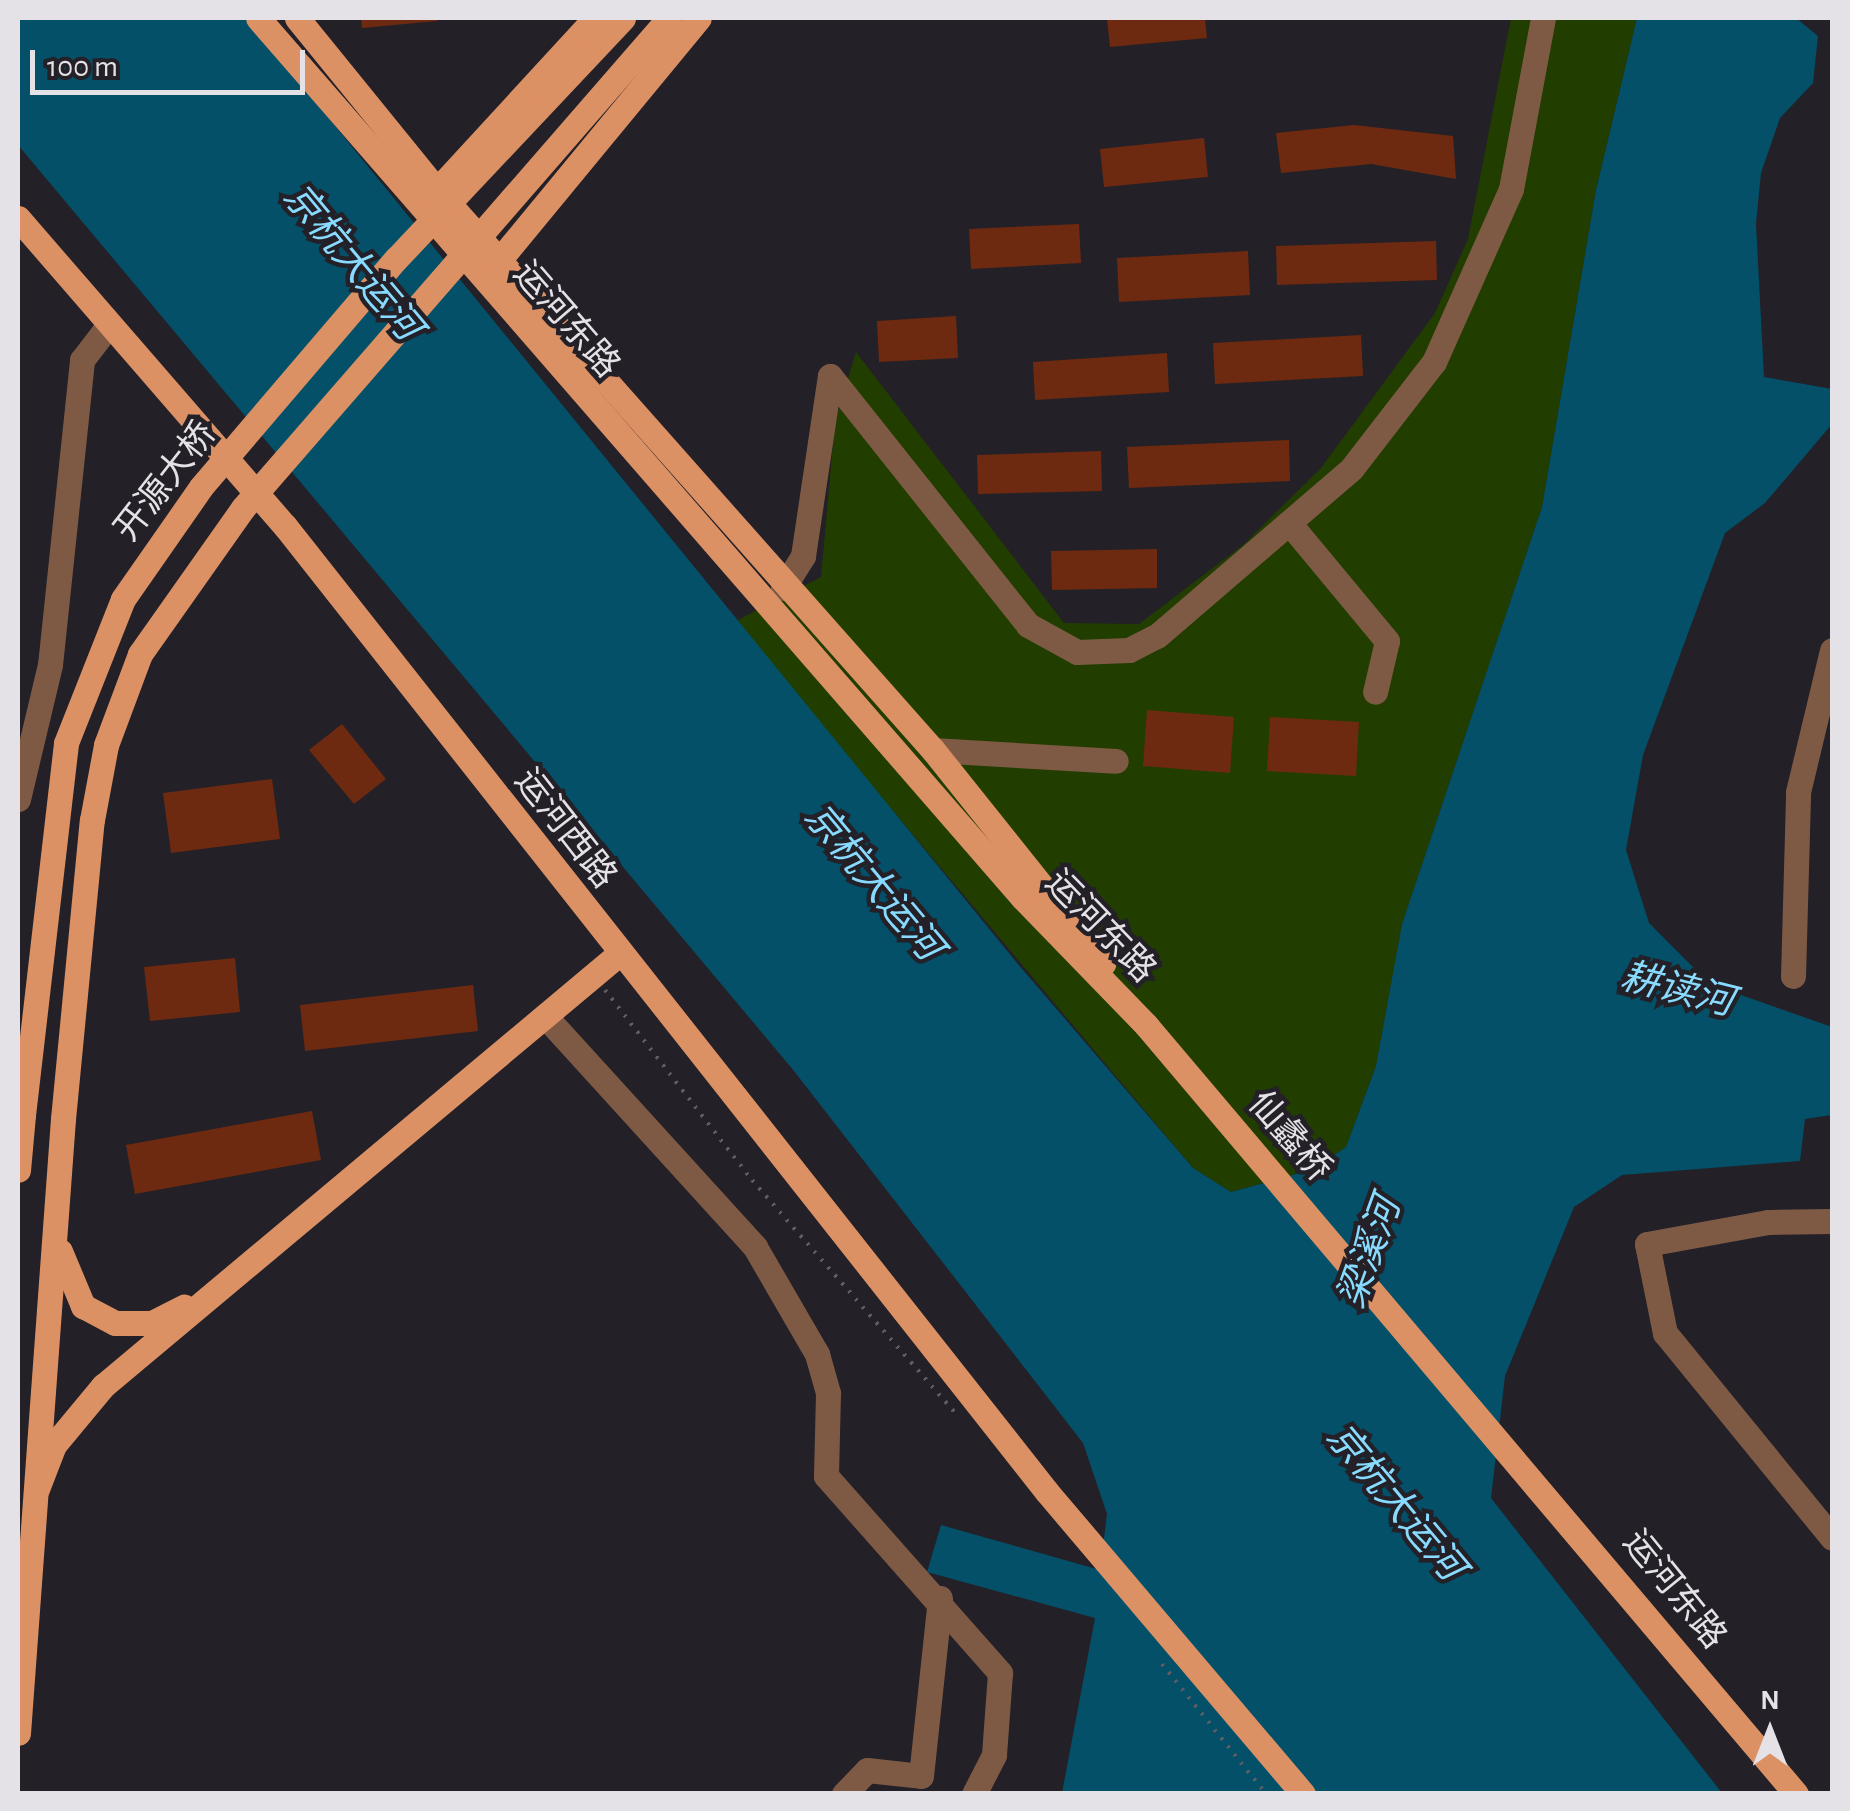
<!DOCTYPE html>
<html>
<head>
<meta charset="utf-8">
<style>
	body { margin:0 }
	#map { position:relative; width:1850px; height:1811px; overflow:hidden; background:#232027; font-family:"Alegreya Sans","Noto Sans SC",sans-serif }
	div>[style] { position:absolute }
	[style*='--x'] { left:calc(var(--x)*1px); top:calc(var(--y)*1px); width:calc(var(--w)*1px); rotate:calc(var(--a)*1deg) }
	.green>* { inset:0; background:#223d00 }
	.water>* { inset:0; background:#035068 }
	.building>* { inset:0; background:#6d2a10 }
	.path>* { height:4px; margin-top:-2px; transform-origin:0; background:repeating-linear-gradient(90deg,#5f5c62 0 2.5px,transparent 0 10.5px) }
	.minor>* { height:25px; margin:-12.5px; padding:0 12.5px; transform-origin:12.5px; border-radius:12.5px; background:#7e5a45 }
	.major>* { height:25px; margin:-12.5px; padding:0 12.5px; transform-origin:12.5px; border-radius:12.5px; background:#dc9165 }
	.major-bridge>* { height:25px; margin:-12.5px; padding:0 12.5px; transform-origin:12.5px; border-radius:12.5px; background:#dc9165 }
	span { translate:-50% -50%; white-space:nowrap; text-align:center; line-height:1.15; -webkit-text-stroke:9px #232027; paint-order:stroke }
	.street-label { font-size:35px; color:#e4e2e7 }
	.water-label { font-size:38px; color:#88dbfe; font-style:italic }
	.frame { position:absolute; inset:0; border:20px solid #e4e2e7; pointer-events:none }
	.north { position:absolute; left:1720px; top:1681px; width:100px; height:100px; -webkit-text-stroke:8px #232027; paint-order:stroke; rotate:0deg; font-size:28px; font-weight:700; line-height:40px; text-align:center; color:#e4e2e7 }
	.north::after { content:''; display:block; margin:auto; width:35px; height:45px; background:#e4e2e7; clip-path:polygon(50% 0,100% 100%,50% 72%,0 100%) }
	.scale { position:absolute; left:30px; top:50px; width:275px; height:45px; box-sizing:border-box; border:5px solid #e4e2e7; border-top:0; padding-left:12px; font-size:30px; line-height:35px; white-space:nowrap; color:#e4e2e7; -webkit-text-stroke:8px #232027; paint-order:stroke }
</style>
</head>
<body>
<div id="map">
	<div class="green">
		<div style="clip-path:polygon(1511px 18px,1637px 18px,1596px 190px,1542px 507px,1402px 924px,1376px 1066px,1346px 1147px,1314px 1169px,1231px 1192px,1193px 1168px,734px 622px,821px 577px,835px 421px,856px 352px,1064px 623px,1139px 624px,1243px 545px,1321px 468px,1435px 313px,1468px 239px)"></div>
	</div>
	<div class="water">
		<div style="clip-path:polygon(18px 18px,247px 18px,1017px 963px,1193px 1168px,1231px 1192px,1314px 1169px,1346px 1147px,1376px 1066px,1402px 924px,1542px 507px,1596px 190px,1637px 18px,1796px 18px,1818px 36px,1813px 83px,1780px 118px,1761px 173px,1756px 224px,1764px 377px,1832px 389px,1832px 424px,1765px 503px,1725px 533px,1643px 755px,1626px 850px,1649px 923px,1710px 984px,1832px 1027px,1832px 1115px,1805px 1119px,1800px 1161px,1622px 1175px,1574px 1207px,1505px 1376px,1491px 1498px,1722px 1793px,1062px 1793px,1095px 1618px,927px 1572px,941px 1525px,1100px 1570px,1107px 1514px,1083px 1443px,794px 1071px,18px 145px)"></div>
	</div>
	<div class="building">
		<div style="clip-path:polygon(361px 18px,437px 18px,437px 21px,362px 28px)"></div>
		<div style="clip-path:polygon(1107px 18px,1205px 18px,1207px 38px,1110px 47px)"></div>
		<div style="clip-path:polygon(1354px 125px,1453px 136px,1456px 179px,1371px 164px,1281px 173px,1276px 133px)"></div>
		<div style="clip-path:polygon(1204px 138px,1208px 177px,1104px 187px,1100px 149px)"></div>
		<div style="clip-path:polygon(1079px 224px,1081px 263px,971px 269px,969px 229px)"></div>
		<div style="clip-path:polygon(1436px 241px,1437px 280px,1277px 285px,1276px 246px)"></div>
		<div style="clip-path:polygon(1248px 251px,1250px 295px,1119px 302px,1117px 258px)"></div>
		<div style="clip-path:polygon(956px 316px,958px 358px,879px 362px,877px 321px)"></div>
		<div style="clip-path:polygon(1361px 335px,1363px 376px,1215px 384px,1213px 343px)"></div>
		<div style="clip-path:polygon(1167px 353px,1169px 392px,1035px 400px,1033px 362px)"></div>
		<div style="clip-path:polygon(1289px 440px,1290px 481px,1129px 488px,1127px 447px)"></div>
		<div style="clip-path:polygon(1101px 451px,1102px 491px,978px 494px,977px 455px)"></div>
		<div style="clip-path:polygon(1157px 549px,1157px 588px,1052px 590px,1051px 551px)"></div>
		<div style="clip-path:polygon(1147px 710px,1234px 717px,1230px 773px,1143px 766px)"></div>
		<div style="clip-path:polygon(1270px 717px,1359px 722px,1356px 776px,1267px 771px)"></div>
		<div style="clip-path:polygon(342px 724px,386px 779px,354px 804px,309px 750px)"></div>
		<div style="clip-path:polygon(272px 779px,280px 839px,171px 853px,163px 793px)"></div>
		<div style="clip-path:polygon(235px 958px,240px 1012px,150px 1021px,144px 967px)"></div>
		<div style="clip-path:polygon(473px 985px,478px 1031px,305px 1051px,300px 1005px)"></div>
		<div style="clip-path:polygon(312px 1111px,321px 1160px,135px 1194px,126px 1145px)"></div>
	</div>
	<div class="path">
		<div style="--x:605;--y:990;--w:240;--a:52.3"></div>
		<div style="--x:752;--y:1180;--w:310;--a:48.9"></div>
		<div style="--x:1162;--y:1664;--w:166;--a:51.3"></div>
	</div>
	<div class="minor">
		<div style="--x:1290;--y:524;--w:152;--a:50.3"></div>
		<div style="--x:1387;--y:641;--w:52;--a:103.2"></div>
		<div style="--x:783;--y:588;--w:38;--a:-58"></div>
		<div style="--x:803;--y:556;--w:182;--a:-81.5"></div>
		<div style="--x:830;--y:376;--w:318;--a:51.5"></div>
		<div style="--x:1028;--y:625;--w:56;--a:28.9"></div>
		<div style="--x:1077;--y:652;--w:52;--a:-2.2"></div>
		<div style="--x:1129;--y:650;--w:31;--a:-27"></div>
		<div style="--x:1157;--y:636;--w:257;--a:-40.7"></div>
		<div style="--x:1352;--y:468;--w:134;--a:-52.3"></div>
		<div style="--x:1434;--y:362;--w:189;--a:-66"></div>
		<div style="--x:1511;--y:189;--w:174;--a:-79.4"></div>
		<div style="--x:933;--y:750;--w:183;--a:3.4"></div>
		<div style="--x:18;--y:799;--w:138;--a:-76.6"></div>
		<div style="--x:50;--y:665;--w:307;--a:-84"></div>
		<div style="--x:82;--y:360;--w:43;--a:-52.6"></div>
		<div style="--x:1793;--y:976;--w:184;--a:-88.4"></div>
		<div style="--x:1798;--y:792;--w:146;--a:-76.5"></div>
		<div style="--x:545;--y:1016;--w:312;--a:47.7"></div>
		<div style="--x:755;--y:1247;--w:124;--a:59.9"></div>
		<div style="--x:817;--y:1354;--w:41;--a:74.2"></div>
		<div style="--x:828;--y:1393;--w:83;--a:91.4"></div>
		<div style="--x:826;--y:1476;--w:263;--a:48.5"></div>
		<div style="--x:1000;--y:1673;--w:82;--a:94.2"></div>
		<div style="--x:994;--y:1755;--w:44;--a:117.1"></div>
		<div style="--x:1832;--y:1221;--w:64;--a:179.1"></div>
		<div style="--x:1768;--y:1222;--w:123;--a:169.7"></div>
		<div style="--x:1647;--y:1244;--w:91;--a:78.6"></div>
		<div style="--x:1665;--y:1333;--w:264;--a:50.8"></div>
		<div style="--x:844;--y:1794;--w:33;--a:-46"></div>
		<div style="--x:867;--y:1770;--w:54;--a:6.3"></div>
		<div style="--x:921;--y:1776;--w:179;--a:-83.9"></div>
	</div>
	<div class="major">
		<div style="--x:258;--y:18;--w:1166;--a:49"></div>
		<div style="--x:1023;--y:898;--w:177;--a:45.9"></div>
		<div style="--x:1146;--y:1025;--w:1007;--a:49.79"></div>
		<div style="--x:297;--y:18;--w:222;--a:50.9"></div>
		<div style="--x:437;--y:190;--w:748;--a:48.47"></div>
		<div style="--x:933;--y:750;--w:273;--a:51.4"></div>
		<div style="--x:437;--y:190;--w:234;--a:-47.4"></div>
		<div style="--x:18;--y:218;--w:408;--a:49.1"></div>
		<div style="--x:285;--y:526;--w:1230;--a:51.73"></div>
		<div style="--x:1047;--y:1492;--w:396;--a:49.7"></div>
		<div style="--x:501;--y:258;--w:311;--a:-50.5"></div>
		<div style="--x:18;--y:1170;--w:55;--a:-84.8"></div>
		<div style="--x:60;--y:1251;--w:60;--a:67.3"></div>
		<div style="--x:83;--y:1306;--w:36;--a:28"></div>
		<div style="--x:115;--y:1323;--w:37;--a:0"></div>
		<div style="--x:152;--y:1323;--w:36;--a:-27"></div>
		<div style="--x:37;--y:1489;--w:47;--a:-68.9"></div>
		<div style="--x:54;--y:1445;--w:77;--a:-50.3"></div>
		<div style="--x:103;--y:1386;--w:673;--a:-39.94"></div>
		<div style="--x:18;--y:1733;--w:616;--a:-85.81"></div>
	</div>
	<div class="major-bridge">
		<div style="--x:23;--y:1115;--w:374;--a:-83.4"></div>
		<div style="--x:66;--y:743;--w:155;--a:-68.4"></div>
		<div style="--x:123;--y:599;--w:136;--a:-55.1"></div>
		<div style="--x:201;--y:487;--w:300;--a:-49.5"></div>
		<div style="--x:396;--y:259;--w:331;--a:-46.7"></div>
		<div style="--x:63;--y:1119;--w:300;--a:-84.5"></div>
		<div style="--x:92;--y:820;--w:76;--a:-79.4"></div>
		<div style="--x:106;--y:745;--w:97;--a:-69.5"></div>
		<div style="--x:140;--y:654;--w:179;--a:-54.8"></div>
		<div style="--x:243;--y:508;--w:649;--a:-49"></div>
	</div>
	<div class="street-label">
		<span style="left:566px;top:320px;rotate:49deg">运河东路</span>
		<span style="left:166px;top:482px;rotate:-52deg">开源大桥</span>
		<span style="left:565px;top:829px;rotate:52deg">运河西路</span>
		<span style="left:1100px;top:927px;rotate:46deg">运河东路</span>
		<span style="left:1289px;top:1137px;rotate:49deg">仙蠡桥</span>
		<span style="left:1674px;top:1590px;rotate:51deg">运河东路</span>
	</div>
	<div class="water-label">
		<span style="left:351px;top:263px;rotate:50deg">京杭大运河</span>
		<span style="left:872px;top:883px;rotate:50deg">京杭大运河</span>
		<span style="left:1677px;top:991px;rotate:14deg">耕读河</span>
		<span style="left:1371px;top:1253px;rotate:-70deg">梁溪河</span>
		<span style="left:1394px;top:1503px;rotate:50deg">京杭大运河</span>
	</div>
	<div class="frame"></div>
	<div class="north">N</div>
	<div class="scale">100 m</div>
</div>
</body>
</html>
